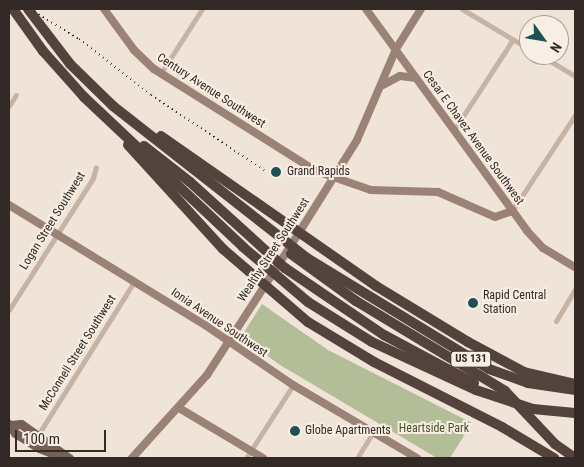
<!DOCTYPE html>
<html>
<head>
<meta charset="utf-8">
<style>
	body { margin:0 }
	#map { position:relative; width:584px; height:467px; overflow:hidden; background:#f0e4d8; font-family:"Roboto Condensed",sans-serif }
	div>[style] { position:absolute }
	[style*='--x'] { left:calc(var(--x)*1px); top:calc(var(--y)*1px); width:calc(var(--w)*1px); rotate:calc(var(--a)*1deg) }
	.green>* { inset:0; background:#b3be99 }
	.street>* { height:5px; margin:-2.5px; padding:0 2.5px; transform-origin:2.5px; border-radius:2.5px; background:#c7b3a5 }
	.secondary>* { height:8px; margin:-4px; padding:0 4px; transform-origin:4px; border-radius:4px; background:#9a8276 }
	.primary>* { height:9px; margin:-4.5px; padding:0 4.5px; transform-origin:4.5px; border-radius:4.5px; background:#756057 }
	.highway>* { height:10px; margin:-5px; padding:0 5px; transform-origin:5px; border-radius:5px; background:#54433d }
	.rail>* { height:2px; margin-top:-1px; transform-origin:0; background:repeating-linear-gradient(90deg,#332926 0 1px,transparent 0 5px) }
	.dots>* { width:14px; height:14px; translate:-50% -50%; box-sizing:border-box; border:2px solid #f8eee4; border-radius:50% }
	span { translate:-50% -50%; white-space:nowrap; text-align:center; line-height:1.15; -webkit-text-stroke:4px #f8eee4; paint-order:stroke }
	.shield-label span { padding:1px 4px; background:#f8eee4; border:1px solid; border-radius:4px; -webkit-text-stroke-width:0 }
	.shield-label { font-size:11px; color:#332926; font-weight:700 }
	.street-label { font-size:12px; color:#332926 }
	.poi-label { font-size:12px; color:#332926 }
	.left { translate:0 -50%; text-align:left }
	.park-label { font-size:12px; color:#44502b }
	.frame { position:absolute; inset:0; border:10px solid #332926; pointer-events:none }
	.north { position:absolute; left:519px; top:15px; width:50px; height:50px; box-sizing:border-box; background:#f8eee4; border:1px solid #a99f98; border-radius:50%; rotate:122deg; font-size:14px; font-weight:700; line-height:20px; text-align:center; color:#332926 }
	.north::after { content:''; display:block; margin:auto; width:18px; height:22px; background:#1d5153; clip-path:polygon(50% 0,100% 100%,50% 72%,0 100%) }
	.scale { position:absolute; left:15px; top:430px; width:91px; height:22px; box-sizing:border-box; border:2px solid #332926; border-top:0; padding-left:6px; font-size:15px; line-height:18px; white-space:nowrap; color:#332926; -webkit-text-stroke:4px #f8eee4; paint-order:stroke }
</style>
</head>
<body>
<div id="map">
	<div class="green">
		<div style="clip-path:polygon(262px 304px,328px 350px,472px 423px,450px 458px,437px 458px,280px 365px,241px 337px)"></div>
	</div>
	<div class="street">
		<div style="--x:462;--y:9;--w:78;--a:30.8"></div>
		<div style="--x:540;--y:55;--w:41;--a:31"></div>
		<div style="--x:161;--y:73;--w:76;--a:-57.4"></div>
		<div style="--x:9;--y:106;--w:13;--a:-58"></div>
		<div style="--x:454;--y:130;--w:108;--a:-57"></div>
		<div style="--x:512;--y:211;--w:115;--a:-56.7"></div>
		<div style="--x:9;--y:310;--w:156;--a:-57.5"></div>
		<div style="--x:93;--y:178;--w:11;--a:-75"></div>
		<div style="--x:556;--y:321;--w:37;--a:-59"></div>
		<div style="--x:38;--y:435;--w:181;--a:-57.9"></div>
		<div style="--x:246;--y:458;--w:87;--a:-57.2"></div>
		<div style="--x:357;--y:458;--w:31;--a:-58"></div>
	</div>
	<div class="secondary">
		<div style="--x:104;--y:9;--w:51;--a:53.8"></div>
		<div style="--x:134;--y:50;--w:28;--a:44"></div>
		<div style="--x:154;--y:69;--w:191;--a:32.2"></div>
		<div style="--x:316;--y:171;--w:58;--a:19.1"></div>
		<div style="--x:371;--y:190;--w:67;--a:1.7"></div>
		<div style="--x:438;--y:192;--w:62;--a:23.7"></div>
		<div style="--x:495;--y:217;--w:18;--a:-19"></div>
		<div style="--x:366;--y:9;--w:274;--a:54"></div>
		<div style="--x:527;--y:231;--w:23;--a:47"></div>
		<div style="--x:543;--y:248;--w:37;--a:31"></div>
		<div style="--x:383;--y:85;--w:19;--a:-28"></div>
		<div style="--x:400;--y:76;--w:16;--a:7"></div>
		<div style="--x:9;--y:205;--w:230;--a:31.5"></div>
		<div style="--x:205;--y:325;--w:107;--a:34.3"></div>
		<div style="--x:293;--y:385;--w:144;--a:30.5"></div>
		<div style="--x:179;--y:408;--w:98;--a:30.8"></div>
		<div style="--x:132;--y:458;--w:112;--a:-47.9"></div>
		<div style="--x:207;--y:375;--w:171;--a:-57.1"></div>
		<div style="--x:300;--y:231;--w:107;--a:-57.9"></div>
		<div style="--x:357;--y:140;--w:99;--a:-66.8"></div>
		<div style="--x:396;--y:49;--w:47;--a:-58"></div>
	</div>
	<div class="primary">
		<div style="--x:9;--y:424;--w:11;--a:56"></div>
		<div style="--x:15;--y:433;--w:28;--a:32"></div>
		<div style="--x:39;--y:448;--w:25;--a:21"></div>
		<div style="--x:11;--y:425;--w:10;--a:-6"></div>
		<div style="--x:21;--y:424;--w:59;--a:35.3"></div>
	</div>
	<div class="highway">
		<div style="--x:13;--y:9;--w:52;--a:54.5"></div>
		<div style="--x:43;--y:51;--w:62;--a:48.3"></div>
		<div style="--x:84;--y:97;--w:219;--a:43.3"></div>
		<div style="--x:243;--y:247;--w:85;--a:40.2"></div>
		<div style="--x:308;--y:302;--w:75;--a:32"></div>
		<div style="--x:372;--y:342;--w:115;--a:24.8"></div>
		<div style="--x:476;--y:390;--w:60;--a:18.4"></div>
		<div style="--x:533;--y:409;--w:42;--a:5.4"></div>
		<div style="--x:28;--y:9;--w:69;--a:52.6"></div>
		<div style="--x:70;--y:64;--w:60;--a:44.3"></div>
		<div style="--x:113;--y:106;--w:246;--a:38.1"></div>
		<div style="--x:307;--y:258;--w:213;--a:31.4"></div>
		<div style="--x:489;--y:369;--w:41;--a:19.7"></div>
		<div style="--x:528;--y:383;--w:48;--a:8.5"></div>
		<div style="--x:161;--y:136;--w:262;--a:34.9"></div>
		<div style="--x:376;--y:286;--w:108;--a:31.3"></div>
		<div style="--x:468;--y:342;--w:64;--a:28.2"></div>
		<div style="--x:524;--y:372;--w:52;--a:13.2"></div>
		<div style="--x:128;--y:145;--w:141;--a:47.6"></div>
		<div style="--x:223;--y:249;--w:112;--a:40.7"></div>
		<div style="--x:308;--y:322;--w:77;--a:31.2"></div>
		<div style="--x:374;--y:362;--w:144;--a:26.9"></div>
		<div style="--x:502;--y:427;--w:61;--a:30.8"></div>
		<div style="--x:144;--y:146;--w:58;--a:38"></div>
		<div style="--x:190;--y:182;--w:128;--a:42.2"></div>
		<div style="--x:285;--y:268;--w:120;--a:34.1"></div>
		<div style="--x:384;--y:335;--w:102;--a:28.1"></div>
		<div style="--x:291;--y:254;--w:80;--a:35.9"></div>
		<div style="--x:356;--y:301;--w:174;--a:31.1"></div>
		<div style="--x:505;--y:391;--w:73;--a:46.7"></div>
		<div style="--x:555;--y:444;--w:24;--a:35"></div>
	</div>
	<div class="rail">
		<div style="--x:30;--y:9;--w:57;--a:31.5"></div>
		<div style="--x:79;--y:39;--w:91;--a:37.9"></div>
		<div style="--x:151;--y:95;--w:136;--a:33.6"></div>
	</div>
	<div class="dots">
		<div style="left:276px;top:172px;background:#1d5153"></div>
		<div style="left:473px;top:303px;background:#1d5153"></div>
		<div style="left:295px;top:431px;background:#1d5153"></div>
	</div>
	<div class="shield-label">
		<span style="left:471px;top:359px">US 131</span>
	</div>
	<div class="street-label">
		<span style="left:211px;top:91px;rotate:33deg">Century Avenue Southwest</span>
		<span style="left:473px;top:138px;rotate:54deg">Cesar E Chavez Avenue Southwest</span>
		<span style="left:53px;top:221px;rotate:-58deg">Logan Street Southwest</span>
		<span style="left:274px;top:250px;rotate:-57deg">Wealthy Street Southwest</span>
		<span style="left:219px;top:323px;rotate:34deg">Ionia Avenue Southwest</span>
		<span style="left:78px;top:353px;rotate:-58deg">McConnell Street Southwest</span>
	</div>
	<div class="poi-label">
		<span class="left" style="left:287px;top:172px">Grand Rapids</span>
		<span class="left" style="left:483px;top:303px">Rapid Central<br>Station</span>
		<span class="left" style="left:305px;top:431px">Globe Apartments</span>
	</div>
	<div class="park-label">
		<span style="left:434px;top:429px">Heartside Park</span>
	</div>
	<div class="frame"></div>
	<div class="north">N</div>
	<div class="scale">100 m</div>
</div>
</body>
</html>
